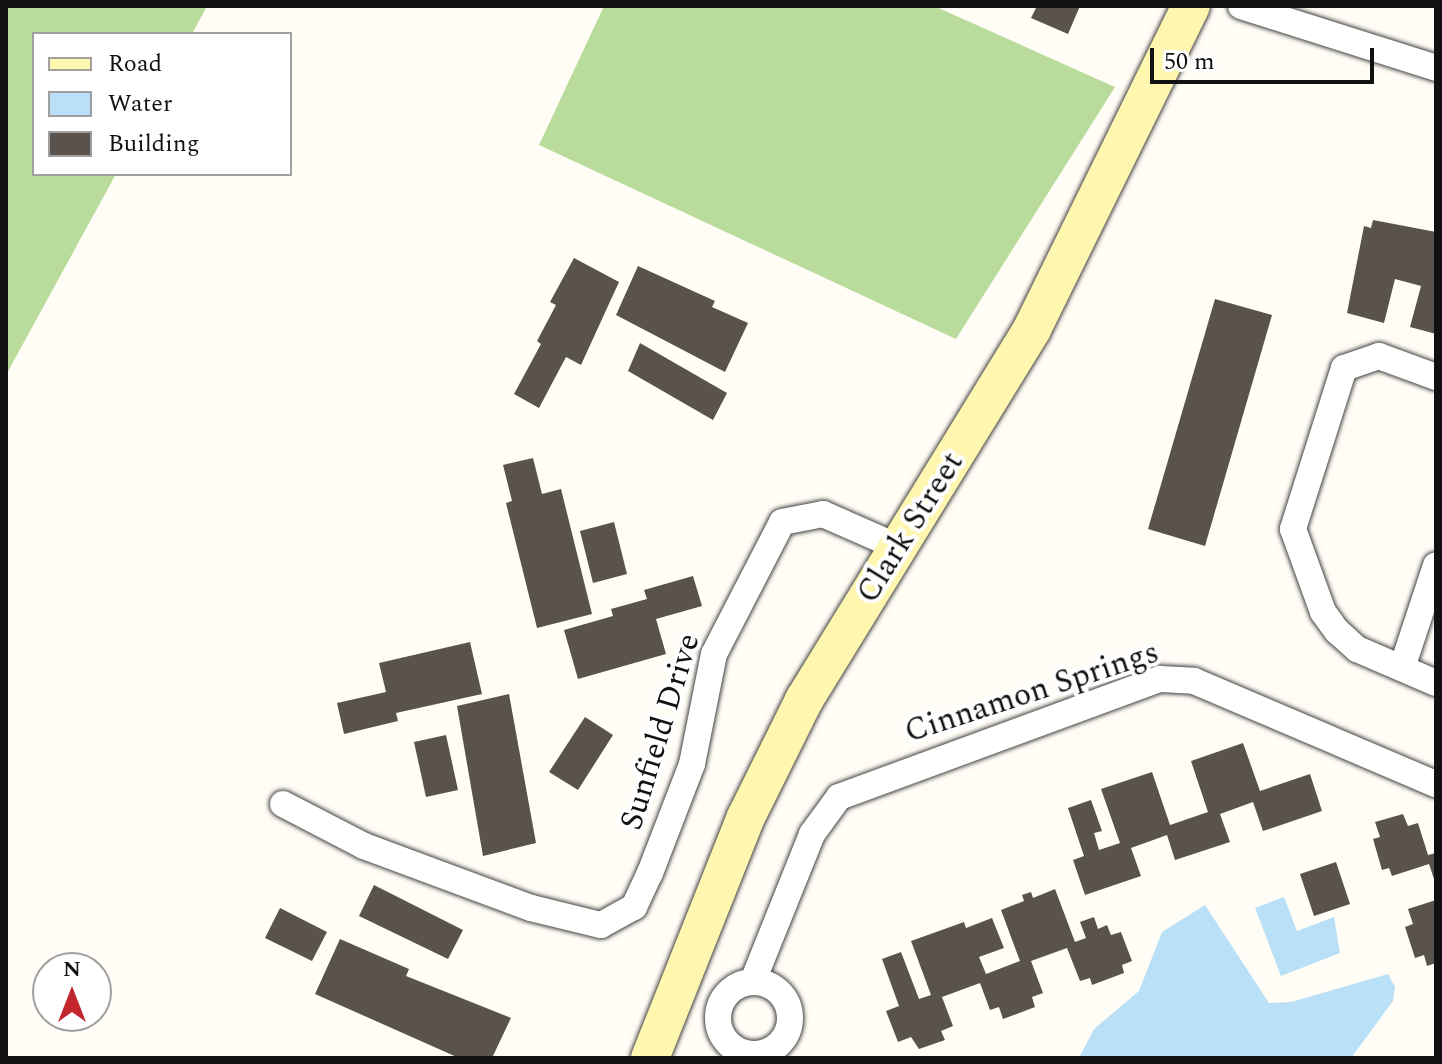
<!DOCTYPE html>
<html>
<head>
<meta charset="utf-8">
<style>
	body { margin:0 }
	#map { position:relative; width:1442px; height:1064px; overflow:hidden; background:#fffdf5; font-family:Spectral,serif }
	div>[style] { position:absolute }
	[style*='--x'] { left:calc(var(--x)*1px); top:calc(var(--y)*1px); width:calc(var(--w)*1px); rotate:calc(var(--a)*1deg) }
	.forest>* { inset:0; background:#b9dc9c }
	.water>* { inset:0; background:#b9e0f7 }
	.building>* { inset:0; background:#5a524d }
	.roads { filter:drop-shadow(0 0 2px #444) drop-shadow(0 0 2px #444) }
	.minor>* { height:26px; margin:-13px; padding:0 13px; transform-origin:13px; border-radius:13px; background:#fff }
	.minor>.ring { margin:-13px; padding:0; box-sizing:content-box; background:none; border:26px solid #fff; border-radius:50% }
	.secondary>* { height:38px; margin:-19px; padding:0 19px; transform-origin:19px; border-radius:19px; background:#fff6b0 }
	span { translate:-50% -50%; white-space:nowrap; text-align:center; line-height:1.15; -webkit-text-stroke:8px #fff; paint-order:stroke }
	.street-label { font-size:32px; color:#111 }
	.frame { position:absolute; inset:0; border:8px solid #111; pointer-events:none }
	.legend { position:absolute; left:32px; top:32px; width:260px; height:144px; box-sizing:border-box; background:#fff; border:2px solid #a0a0a0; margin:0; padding:10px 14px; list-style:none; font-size:24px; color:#111 }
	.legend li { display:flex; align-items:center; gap:16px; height:40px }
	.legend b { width:40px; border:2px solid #a0a0a0 }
	.north { position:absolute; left:32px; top:952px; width:80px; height:80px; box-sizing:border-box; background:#fff; border:2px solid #a0a0a0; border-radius:50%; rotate:0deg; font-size:22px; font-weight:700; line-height:32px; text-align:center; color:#111 }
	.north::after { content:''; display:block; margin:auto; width:28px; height:36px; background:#c4262e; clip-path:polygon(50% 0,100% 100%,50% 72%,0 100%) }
	.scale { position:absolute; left:1150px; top:48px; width:224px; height:36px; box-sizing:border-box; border:4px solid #111; border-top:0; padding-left:10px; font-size:24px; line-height:28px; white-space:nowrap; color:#111; -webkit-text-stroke:6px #fff; paint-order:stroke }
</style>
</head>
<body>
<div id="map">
	<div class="forest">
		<div style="clip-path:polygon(6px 6px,207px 6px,192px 34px,34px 34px,34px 174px,116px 174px,6px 375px)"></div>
		<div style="clip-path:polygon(604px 6px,934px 6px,1115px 87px,956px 339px,539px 145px)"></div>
	</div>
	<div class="water">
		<div style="clip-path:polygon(1284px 897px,1297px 931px,1334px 917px,1340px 953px,1281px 976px,1255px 908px)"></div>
		<div style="clip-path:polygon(1205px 905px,1269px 1003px,1291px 1002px,1388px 974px,1395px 987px,1393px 1001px,1351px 1058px,1079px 1058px,1094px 1029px,1139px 991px,1162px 932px)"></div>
	</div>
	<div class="building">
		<div style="clip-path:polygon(1037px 6px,1080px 6px,1068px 34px,1031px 18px)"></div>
		<div style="clip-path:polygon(1373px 220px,1436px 232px,1436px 334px,1410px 327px,1421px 286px,1395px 279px,1384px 323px,1347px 313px,1364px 226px,1371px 228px)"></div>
		<div style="clip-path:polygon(574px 258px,619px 282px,581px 365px,566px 357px,539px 408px,514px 394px,541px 344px,537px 341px,556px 305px,550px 302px)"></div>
		<div style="clip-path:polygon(638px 266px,715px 301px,712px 307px,748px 323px,725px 372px,616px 315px)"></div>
		<div style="clip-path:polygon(1215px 299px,1272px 315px,1205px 546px,1148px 529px)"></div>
		<div style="clip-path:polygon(640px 343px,727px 393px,713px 420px,628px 371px)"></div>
		<div style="clip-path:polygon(533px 458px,542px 494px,561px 489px,592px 614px,537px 628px,506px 503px,512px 501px,503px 465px)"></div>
		<div style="clip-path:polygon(614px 522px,627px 574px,593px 583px,580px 531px)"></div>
		<div style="clip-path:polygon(693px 576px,702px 606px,656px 619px,666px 654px,578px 679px,564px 630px,613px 616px,611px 609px,647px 599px,644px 590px)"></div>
		<div style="clip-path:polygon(470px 642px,482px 694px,396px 713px,398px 721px,344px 734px,337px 703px,386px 692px,379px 663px)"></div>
		<div style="clip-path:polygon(509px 694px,536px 843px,483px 856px,457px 706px)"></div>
		<div style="clip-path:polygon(585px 717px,613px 735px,578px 790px,549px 772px)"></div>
		<div style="clip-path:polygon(446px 735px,458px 790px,426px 797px,414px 742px)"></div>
		<div style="clip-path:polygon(1243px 743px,1260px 791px,1310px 774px,1322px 811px,1263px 831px,1253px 802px,1220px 814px,1230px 842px,1175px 860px,1167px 835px,1131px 848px,1141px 876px,1085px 895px,1073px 860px,1084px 856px,1068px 808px,1091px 800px,1102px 831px,1094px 833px,1099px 850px,1120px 843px,1101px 789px,1152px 772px,1170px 825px,1208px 812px,1191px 761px)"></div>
		<div style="clip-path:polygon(1403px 814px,1408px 826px,1418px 823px,1428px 855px,1436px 853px,1436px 885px,1429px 864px,1392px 876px,1389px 868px,1382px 870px,1373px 839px,1380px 837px,1375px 822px)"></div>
		<div style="clip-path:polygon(1336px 862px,1350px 904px,1314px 916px,1300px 874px)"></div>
		<div style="clip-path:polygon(374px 885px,463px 930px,448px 959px,359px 916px)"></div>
		<div style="clip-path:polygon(1055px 889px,1075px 942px,1086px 938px,1080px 922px,1094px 917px,1098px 929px,1107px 925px,1111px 935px,1121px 932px,1132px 961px,1122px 965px,1124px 973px,1092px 985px,1090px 978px,1080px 981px,1067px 948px,1031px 961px,1043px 993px,1032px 997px,1035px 1007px,1003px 1019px,999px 1007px,990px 1010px,980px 983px,942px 997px,953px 1026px,941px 1031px,945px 1040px,919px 1049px,911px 1037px,898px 1042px,886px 1011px,899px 1006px,882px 959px,901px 952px,919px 999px,931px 995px,911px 941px,964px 922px,966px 928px,992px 918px,1004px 948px,979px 957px,986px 974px,1020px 961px,1001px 910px,1024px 901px,1022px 895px,1031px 892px,1033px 898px)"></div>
		<div style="clip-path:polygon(1436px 900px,1436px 963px,1427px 966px,1424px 955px,1415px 958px,1405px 927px,1413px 924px,1408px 909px)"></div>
		<div style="clip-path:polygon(280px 908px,327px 932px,312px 961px,265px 938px)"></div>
		<div style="clip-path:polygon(340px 939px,409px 969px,406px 976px,511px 1018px,492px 1058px,459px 1058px,315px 994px)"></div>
	</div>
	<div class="roads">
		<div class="minor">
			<div style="--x:1241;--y:6;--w:205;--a:17.6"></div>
			<div style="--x:1436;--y:377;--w:61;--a:-159.8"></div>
			<div style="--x:1379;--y:356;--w:37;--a:161"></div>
			<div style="--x:1344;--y:368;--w:169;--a:107.6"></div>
			<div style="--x:1293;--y:529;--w:88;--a:70.1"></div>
			<div style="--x:1323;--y:612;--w:24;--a:54"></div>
			<div style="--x:1337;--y:631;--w:27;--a:42"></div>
			<div style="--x:1357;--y:649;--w:86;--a:23.3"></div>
			<div style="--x:1402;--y:668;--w:108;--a:-71.7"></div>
			<div style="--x:283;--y:804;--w:91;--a:27.4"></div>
			<div style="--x:364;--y:846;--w:178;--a:20.4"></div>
			<div style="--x:531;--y:908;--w:72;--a:13.7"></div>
			<div style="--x:601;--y:925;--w:38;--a:-29"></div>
			<div style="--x:634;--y:907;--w:38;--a:-65"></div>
			<div style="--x:650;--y:873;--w:117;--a:-68.9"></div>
			<div style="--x:692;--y:764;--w:112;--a:-78.7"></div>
			<div style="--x:714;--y:654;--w:148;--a:-62.7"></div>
			<div style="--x:782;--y:522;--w:42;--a:-11"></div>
			<div style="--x:823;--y:514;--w:84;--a:23.8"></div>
			<div style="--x:753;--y:981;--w:158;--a:-68.1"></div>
			<div style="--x:812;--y:834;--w:46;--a:-53.9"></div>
			<div style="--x:839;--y:797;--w:342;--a:-20.2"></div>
			<div style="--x:1160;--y:679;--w:34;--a:3"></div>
			<div style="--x:1194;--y:681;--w:263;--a:23.1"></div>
			<div class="ring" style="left:718px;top:982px;width:46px;height:46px"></div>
		</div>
		<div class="secondary">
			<div style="--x:650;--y:1058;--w:259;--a:-68.3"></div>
			<div style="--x:746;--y:817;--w:131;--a:-63.6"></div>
			<div style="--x:804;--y:700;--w:435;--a:-58.4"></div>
			<div style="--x:1032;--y:329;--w:360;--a:-63.8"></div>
		</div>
	</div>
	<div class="street-label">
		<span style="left:911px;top:528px;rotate:-58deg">Clark Street</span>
		<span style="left:1032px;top:693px;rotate:-18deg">Cinnamon Springs</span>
		<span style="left:661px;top:732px;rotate:-73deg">Sunfield Drive</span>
	</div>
	<div class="frame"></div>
	<ul class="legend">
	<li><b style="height:10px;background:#fff6b0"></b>Road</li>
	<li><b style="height:22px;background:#b9e0f7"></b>Water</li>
	<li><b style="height:22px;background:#5a524d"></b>Building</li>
	</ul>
	<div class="north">N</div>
	<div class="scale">50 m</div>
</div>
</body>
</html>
